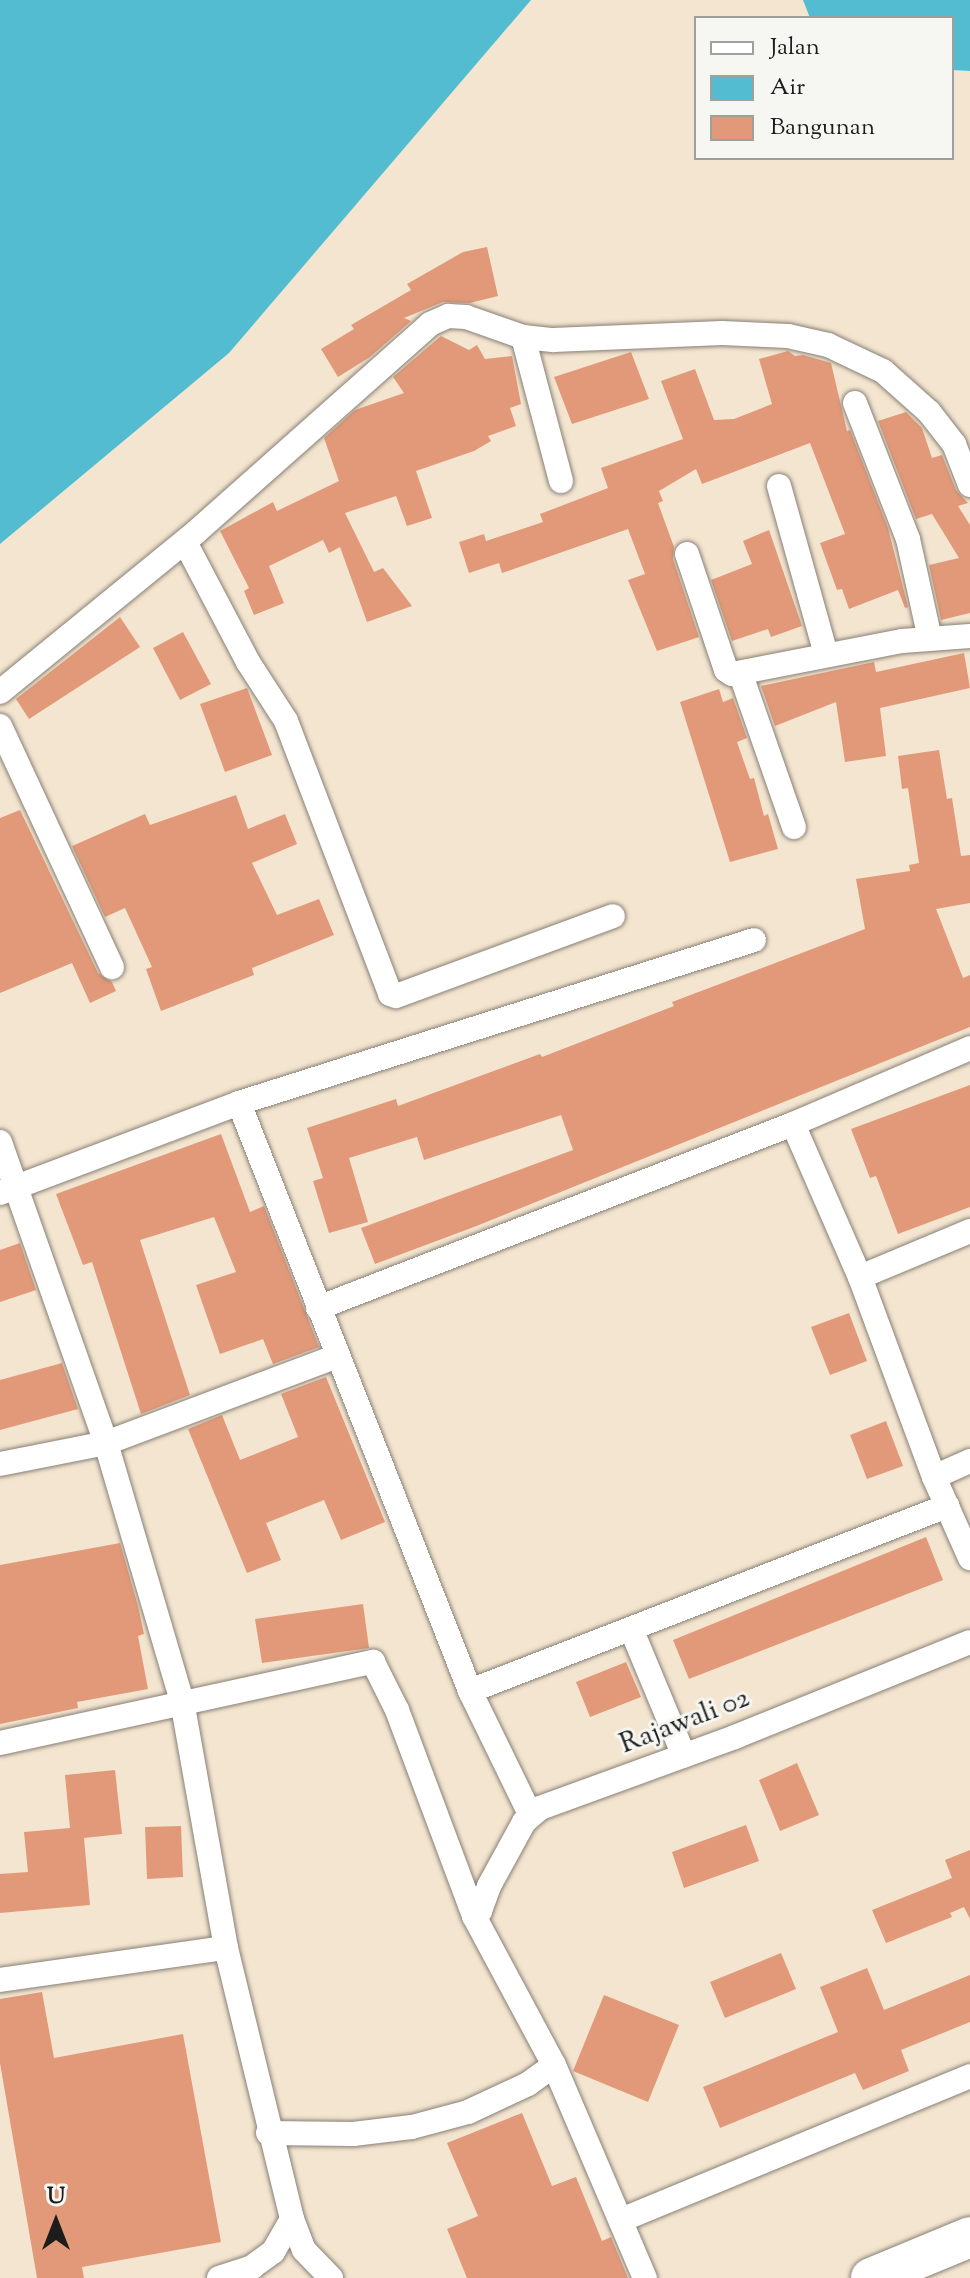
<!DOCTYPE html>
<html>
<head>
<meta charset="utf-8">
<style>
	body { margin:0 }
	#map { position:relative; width:970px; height:2278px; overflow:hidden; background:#f4e5d0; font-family:"Sorts Mill Goudy",serif }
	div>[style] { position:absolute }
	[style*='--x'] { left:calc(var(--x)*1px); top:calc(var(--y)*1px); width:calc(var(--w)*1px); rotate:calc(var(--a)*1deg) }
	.water>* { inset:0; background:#53bcd0 }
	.building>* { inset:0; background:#e29979 }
	.roads { filter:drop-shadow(0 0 2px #888076) drop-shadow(0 0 2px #888076) }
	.minor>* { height:24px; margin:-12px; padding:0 12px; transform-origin:12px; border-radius:12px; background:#fff }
	.trunk>* { height:40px; margin:-20px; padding:0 20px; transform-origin:20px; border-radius:20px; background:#fff }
	span { translate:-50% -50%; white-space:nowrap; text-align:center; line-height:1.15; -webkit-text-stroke:6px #f6f6f2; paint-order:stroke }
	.street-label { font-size:28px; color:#1c1c1c }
	.legend { position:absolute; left:694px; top:16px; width:260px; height:144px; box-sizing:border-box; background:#f6f6f2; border:2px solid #9f9f9c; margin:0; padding:10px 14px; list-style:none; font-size:24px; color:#1c1c1c }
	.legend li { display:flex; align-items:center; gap:16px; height:40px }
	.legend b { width:40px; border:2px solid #9f9f9c }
	.north { position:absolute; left:16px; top:2182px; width:80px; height:80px; -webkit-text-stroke:6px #f6f6f2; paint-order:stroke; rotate:0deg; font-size:22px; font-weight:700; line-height:32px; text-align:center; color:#1c1c1c }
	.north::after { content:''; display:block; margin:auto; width:28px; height:36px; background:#1c1c1c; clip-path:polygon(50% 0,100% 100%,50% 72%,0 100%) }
</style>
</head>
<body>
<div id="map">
	<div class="water">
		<div style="clip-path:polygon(0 0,531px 0,229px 353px,0 544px)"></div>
		<div style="clip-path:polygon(803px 0,970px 0,970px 71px,952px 70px,952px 18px,810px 18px)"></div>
	</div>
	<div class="building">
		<div style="clip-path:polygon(487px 247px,498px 296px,470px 303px,443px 302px,404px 318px,411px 321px,370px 357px,338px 377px,321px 349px,354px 329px,351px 325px,411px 290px,407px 284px,463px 252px)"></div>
		<div style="clip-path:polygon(441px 336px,469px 350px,477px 345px,485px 359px,512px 356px,521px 404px,510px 408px,516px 426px,488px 436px,491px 441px,474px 451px,416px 471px,432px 518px,407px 526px,396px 496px,345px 513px,374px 572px,383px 568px,412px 606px,367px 622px,340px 547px,329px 553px,323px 540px,269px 566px,284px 603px,254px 615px,244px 591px,249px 588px,220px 531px,273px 502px,277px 511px,339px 481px,324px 438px,355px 410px,404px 393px,393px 377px)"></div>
		<div style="clip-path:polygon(788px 351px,795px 356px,803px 355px,831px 363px,847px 431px,850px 430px,888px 528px,908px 607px,905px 608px,898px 590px,849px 609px,842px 589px,837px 590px,820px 543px,845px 534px,810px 443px,702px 484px,696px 469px,659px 491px,663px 501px,658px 503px,674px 547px,673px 559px,699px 637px,657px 651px,628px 580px,645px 574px,628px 529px,502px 573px,499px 563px,469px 573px,459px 542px,484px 534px,486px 541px,543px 522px,540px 514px,608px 488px,601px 468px,683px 439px,661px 381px,695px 369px,714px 420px,734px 419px,772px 404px,759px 359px)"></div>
		<div style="clip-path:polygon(631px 352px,649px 399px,572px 424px,554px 377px)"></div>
		<div style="clip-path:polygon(906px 412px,922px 428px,932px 458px,942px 455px,956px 490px,968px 503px,958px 506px,970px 525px,970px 613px,941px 620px,929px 565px,959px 558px,932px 514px,916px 519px,878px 421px)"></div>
		<div style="clip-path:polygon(769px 530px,802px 626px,771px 637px,768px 629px,732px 641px,711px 580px,752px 564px,743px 541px)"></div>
		<div style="clip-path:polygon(120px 617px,140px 647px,29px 719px,16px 699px)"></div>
		<div style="clip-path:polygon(183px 632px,211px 684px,180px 700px,153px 648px)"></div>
		<div style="clip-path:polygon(964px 653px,970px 688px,880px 708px,886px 756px,845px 762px,836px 702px,775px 726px,761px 686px,874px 662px,876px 672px)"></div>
		<div style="clip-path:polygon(247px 688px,272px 755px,225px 772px,200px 704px)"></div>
		<div style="clip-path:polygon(719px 689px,723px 702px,733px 698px,747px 738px,737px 742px,750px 779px,754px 778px,764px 816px,768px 814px,778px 849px,730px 862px,680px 702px)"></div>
		<div style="clip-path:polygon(939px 750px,947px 799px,952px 798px,961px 856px,970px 855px,970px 903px,936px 909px,963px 978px,970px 975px,970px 1027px,474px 1227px,375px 1264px,361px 1228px,573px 1150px,561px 1115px,424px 1160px,417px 1137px,349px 1158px,368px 1222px,329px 1233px,313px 1181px,323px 1178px,307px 1128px,396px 1099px,398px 1106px,540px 1054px,542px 1057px,674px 1006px,672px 1002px,865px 929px,856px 879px,910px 871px,909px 865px,919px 863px,908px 788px,902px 789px,898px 756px)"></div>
		<div style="clip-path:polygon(236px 795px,248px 829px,285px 814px,297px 844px,252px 863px,277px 915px,319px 899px,334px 935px,252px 968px,254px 975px,161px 1011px,146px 969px,152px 967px,125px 908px,105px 917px,72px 846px,145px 814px,150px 825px)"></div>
		<div style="clip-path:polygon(20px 810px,98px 973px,112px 982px,116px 991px,90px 1003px,72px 963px,0 993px,0 818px)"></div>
		<div style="clip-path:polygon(970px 1085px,970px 1207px,898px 1234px,876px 1176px,870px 1178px,851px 1129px)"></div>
		<div style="clip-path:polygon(221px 1134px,250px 1212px,264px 1206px,319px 1347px,273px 1364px,263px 1339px,220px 1354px,196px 1285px,236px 1272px,214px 1217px,140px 1240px,190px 1395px,141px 1414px,92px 1262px,83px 1265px,56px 1194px)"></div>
		<div style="clip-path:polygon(20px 1243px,36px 1290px,0 1302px,0 1250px)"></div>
		<div style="clip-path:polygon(849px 1313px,867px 1361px,830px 1375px,811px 1327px)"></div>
		<div style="clip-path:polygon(62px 1363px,78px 1409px,0 1430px,0 1380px)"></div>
		<div style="clip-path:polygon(326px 1377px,385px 1522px,341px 1540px,324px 1500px,266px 1523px,281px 1560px,247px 1573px,188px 1429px,222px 1415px,240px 1460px,298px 1437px,281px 1394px)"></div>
		<div style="clip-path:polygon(886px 1421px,903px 1466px,867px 1479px,850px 1435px)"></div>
		<div style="clip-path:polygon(926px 1537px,943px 1580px,689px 1679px,673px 1640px)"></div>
		<div style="clip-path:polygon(120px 1543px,138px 1606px,144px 1634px,138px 1636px,148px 1689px,77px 1702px,78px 1708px,0 1724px,0 1565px)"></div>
		<div style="clip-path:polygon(363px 1604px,369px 1648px,262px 1663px,255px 1619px)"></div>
		<div style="clip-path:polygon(626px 1662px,641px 1697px,590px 1717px,576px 1682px)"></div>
		<div style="clip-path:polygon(797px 1763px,819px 1815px,780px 1831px,759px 1780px)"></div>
		<div style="clip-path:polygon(115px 1770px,122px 1834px,84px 1838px,90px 1905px,0 1913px,0 1874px,28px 1872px,24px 1832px,70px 1828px,65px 1775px)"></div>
		<div style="clip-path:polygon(746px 1825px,759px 1861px,684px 1888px,672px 1852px)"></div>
		<div style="clip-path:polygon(181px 1826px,183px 1877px,147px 1879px,145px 1827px)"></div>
		<div style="clip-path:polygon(970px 1850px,970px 1919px,964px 1907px,950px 1913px,952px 1917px,886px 1943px,872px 1910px,952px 1878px,945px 1860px)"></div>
		<div style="clip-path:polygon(781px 1953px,796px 1989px,725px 2018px,710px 1982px)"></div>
		<div style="clip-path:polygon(867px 1968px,884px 2010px,970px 1975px,970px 2022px,901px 2050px,909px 2071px,863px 2090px,855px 2073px,720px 2128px,703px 2087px,838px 2032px,820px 1987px)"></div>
		<div style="clip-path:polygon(42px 1992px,54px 2058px,183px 2034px,221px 2242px,82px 2267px,84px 2278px,37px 2278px,0 2063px,0 1999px)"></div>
		<div style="clip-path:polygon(604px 1995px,679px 2025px,648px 2102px,573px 2071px)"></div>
		<div style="clip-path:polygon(522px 2113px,552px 2186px,576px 2177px,602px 2241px,611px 2237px,628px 2278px,467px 2278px,447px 2229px,478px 2216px,447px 2143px)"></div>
	</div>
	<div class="roads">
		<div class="minor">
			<div style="--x:523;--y:337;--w:149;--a:75.2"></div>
			<div style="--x:855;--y:403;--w:146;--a:68.7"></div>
			<div style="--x:908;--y:539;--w:102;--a:77.6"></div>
			<div style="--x:779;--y:486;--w:174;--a:74.4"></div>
			<div style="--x:185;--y:542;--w:136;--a:62.3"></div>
			<div style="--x:248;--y:662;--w:70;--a:57.2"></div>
			<div style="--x:286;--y:721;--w:292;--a:69.1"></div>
			<div style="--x:390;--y:994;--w:6;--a:18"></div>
			<div style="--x:396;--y:996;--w:231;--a:-20.2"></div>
			<div style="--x:687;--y:554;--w:122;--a:71.4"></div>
			<div style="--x:726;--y:670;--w:7;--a:34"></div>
			<div style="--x:732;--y:674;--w:173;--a:-11"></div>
			<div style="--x:902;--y:641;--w:68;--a:-4.2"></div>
			<div style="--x:741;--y:675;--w:161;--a:70.8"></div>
			<div style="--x:0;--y:692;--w:253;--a:-39.2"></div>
			<div style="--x:196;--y:532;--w:313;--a:-41.6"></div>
			<div style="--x:430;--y:324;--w:20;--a:-24"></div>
			<div style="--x:448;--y:316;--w:18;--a:3"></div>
			<div style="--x:466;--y:317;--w:60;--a:19.3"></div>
			<div style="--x:523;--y:337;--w:30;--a:6"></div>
			<div style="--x:553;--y:340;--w:169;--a:-2.4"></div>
			<div style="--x:722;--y:333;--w:66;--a:2.6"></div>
			<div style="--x:788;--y:336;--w:41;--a:12.7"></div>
			<div style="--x:828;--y:345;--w:61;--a:25.3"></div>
			<div style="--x:883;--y:371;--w:62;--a:41.7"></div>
			<div style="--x:929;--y:412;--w:41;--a:52"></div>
			<div style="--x:954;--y:444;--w:44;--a:68.7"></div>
			<div style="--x:0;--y:726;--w:266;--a:65.1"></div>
			<div style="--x:239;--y:1103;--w:632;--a:68.55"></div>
			<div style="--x:470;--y:1691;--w:137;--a:64"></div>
			<div style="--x:793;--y:1124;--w:167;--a:66.4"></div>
			<div style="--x:860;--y:1277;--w:213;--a:69.7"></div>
			<div style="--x:934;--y:1477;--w:89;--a:66"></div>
			<div style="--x:0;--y:1142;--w:319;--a:70.6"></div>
			<div style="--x:106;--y:1443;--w:269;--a:73.6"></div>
			<div style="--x:182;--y:1701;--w:251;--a:79.9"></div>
			<div style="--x:226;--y:1948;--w:279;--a:76.3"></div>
			<div style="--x:292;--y:2219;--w:33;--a:69"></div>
			<div style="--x:304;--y:2250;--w:39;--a:46"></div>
			<div style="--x:0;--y:1193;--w:255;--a:-20.6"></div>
			<div style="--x:239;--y:1103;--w:540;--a:-17.56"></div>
			<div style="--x:860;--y:1277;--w:119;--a:-22.7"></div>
			<div style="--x:318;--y:1308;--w:509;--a:-21.17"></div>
			<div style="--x:793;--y:1124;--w:193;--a:-23.2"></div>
			<div style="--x:0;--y:1464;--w:108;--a:-11.2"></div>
			<div style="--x:106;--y:1443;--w:248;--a:-20.6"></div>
			<div style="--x:934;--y:1477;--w:39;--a:-24"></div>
			<div style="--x:632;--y:1631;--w:135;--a:67.4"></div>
			<div style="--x:470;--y:1691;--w:512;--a:-21.2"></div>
			<div style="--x:0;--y:1743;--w:382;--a:-12.3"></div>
			<div style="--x:373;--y:1662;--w:54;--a:63.4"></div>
			<div style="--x:397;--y:1710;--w:220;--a:69.5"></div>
			<div style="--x:474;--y:1916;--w:169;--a:61.8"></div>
			<div style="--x:554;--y:2065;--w:232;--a:66.9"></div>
			<div style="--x:474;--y:1916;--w:8;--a:-40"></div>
			<div style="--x:480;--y:1911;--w:27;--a:-70"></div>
			<div style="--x:489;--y:1886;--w:73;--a:-61.3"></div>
			<div style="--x:524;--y:1822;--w:21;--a:-41"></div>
			<div style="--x:540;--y:1808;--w:208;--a:-20"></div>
			<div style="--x:735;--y:1737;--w:253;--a:-22"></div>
			<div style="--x:0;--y:1980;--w:228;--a:-8.1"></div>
			<div style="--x:268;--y:2133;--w:85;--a:0.7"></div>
			<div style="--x:353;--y:2134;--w:59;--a:-6.8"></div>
			<div style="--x:412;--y:2127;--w:58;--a:-15"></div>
			<div style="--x:468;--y:2112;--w:66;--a:-25"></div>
			<div style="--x:528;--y:2084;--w:32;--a:-36"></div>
			<div style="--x:621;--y:2220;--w:378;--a:-22.4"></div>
			<div style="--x:219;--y:2278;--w:35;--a:-18"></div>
			<div style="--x:252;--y:2267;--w:26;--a:-36"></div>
			<div style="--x:273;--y:2252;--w:38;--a:-60"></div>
		</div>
		<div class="trunk">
			<div style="--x:871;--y:2278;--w:107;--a:-22.5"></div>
		</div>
	</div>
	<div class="street-label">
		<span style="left:685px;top:1722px;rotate:-21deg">Rajawali 02</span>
	</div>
	<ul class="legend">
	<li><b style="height:10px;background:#fff"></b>Jalan</li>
	<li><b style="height:22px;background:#53bcd0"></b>Air</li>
	<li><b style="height:22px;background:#e29979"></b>Bangunan</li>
	</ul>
	<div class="north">U</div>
</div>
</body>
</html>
